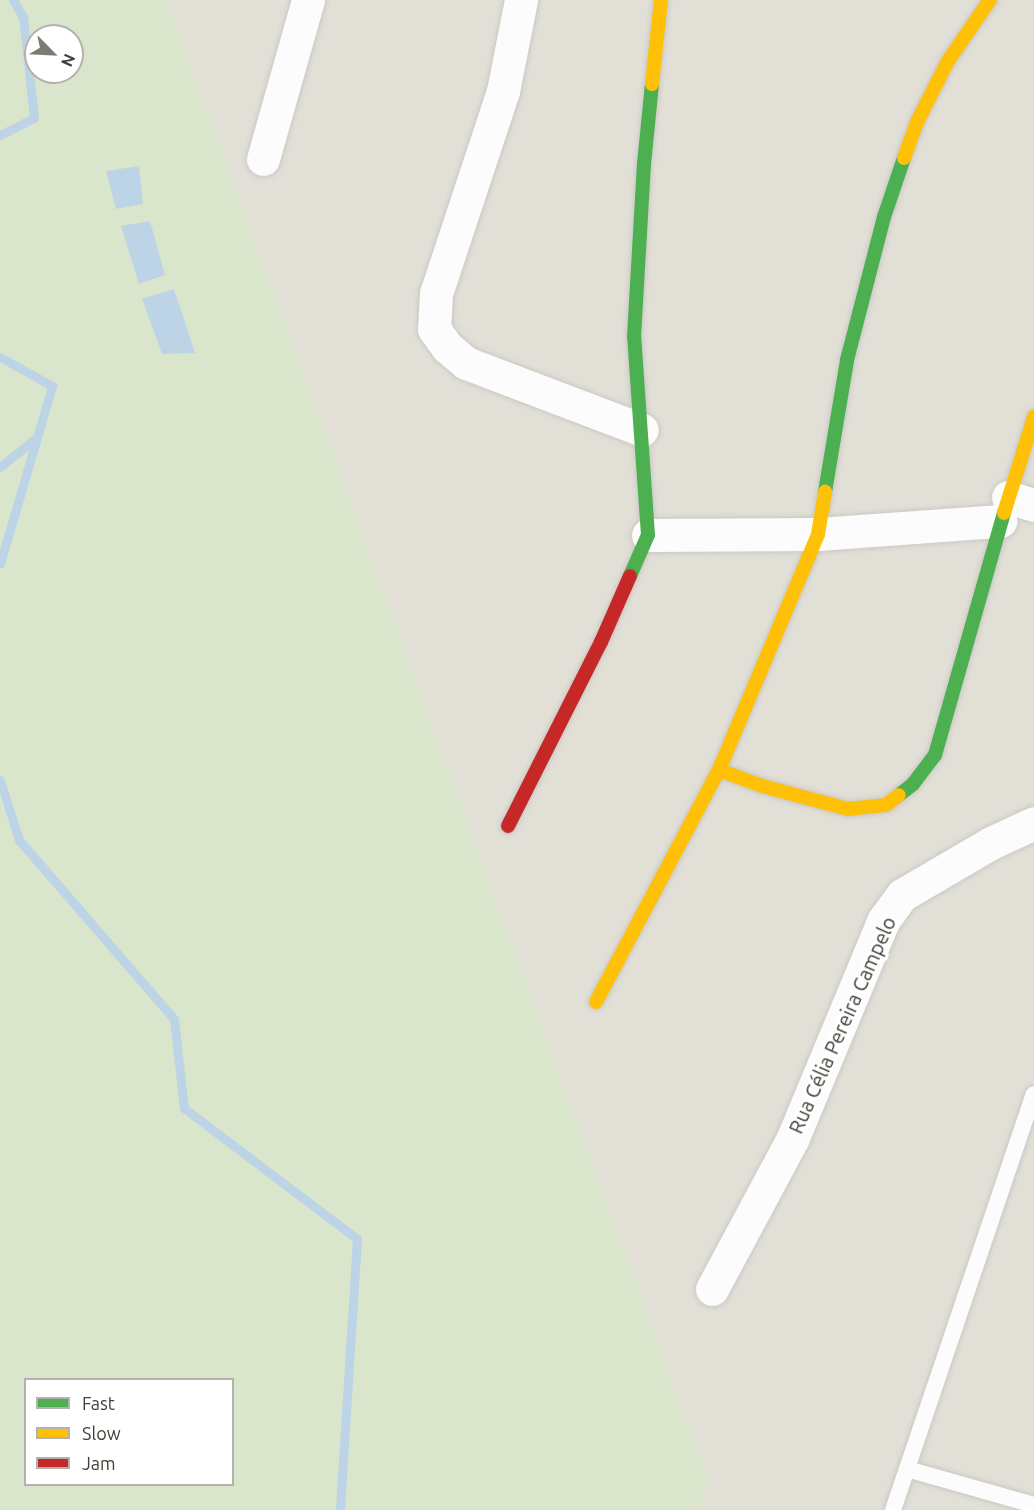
<!DOCTYPE html>
<html>
<head>
<meta charset="utf-8">
<style>
	body { margin:0 }
	#map { position:relative; width:1034px; height:1510px; overflow:hidden; background:#eeede8; font-family:Ubuntu,sans-serif }
	div>[style] { position:absolute }
	[style*='--x'] { left:calc(var(--x)*1px); top:calc(var(--y)*1px); width:calc(var(--w)*1px); rotate:calc(var(--a)*1deg) }
	.residential>* { inset:0; background:#e1dfd6 }
	.green>* { inset:0; background:#dae6cb }
	.water>* { inset:0; background:#bdd4e7 }
	.stream>* { height:9px; margin:-4.5px; padding:0 4.5px; transform-origin:4.5px; border-radius:4.5px; background:#bdd4e7 }
	.roads { filter:drop-shadow(0 0 2px #cac9c4) drop-shadow(0 0 2px #cac9c4) }
	.lane>* { height:16px; margin:-8px; padding:0 8px; transform-origin:8px; border-radius:8px; background:#fcfcfc }
	.street>* { height:33px; margin:-16.5px; padding:0 16.5px; transform-origin:16.5px; border-radius:16.5px; background:#fcfcfc }
	.fast>* { height:14px; margin:-7px; padding:0 7px; transform-origin:7px; border-radius:7px; background:#4caf50 }
	.slow>* { height:14px; margin:-7px; padding:0 7px; transform-origin:7px; border-radius:7px; background:#ffc107 }
	.jam>* { height:14px; margin:-7px; padding:0 7px; transform-origin:7px; border-radius:7px; background:#c62828 }
	span { translate:-50% -50%; white-space:nowrap; text-align:center; line-height:1.15; -webkit-text-stroke:6px #fff; paint-order:stroke }
	.street-label { font-size:20px; color:#423e36 }
	.legend { position:absolute; left:24px; top:1378px; width:210px; height:108px; box-sizing:border-box; background:#fff; border:2px solid #b3b2af; margin:0; padding:8px 10px; list-style:none; font-size:18px; color:#423e36 }
	.legend li { display:flex; align-items:center; gap:12px; height:30px }
	.legend b { width:30px; border:2px solid #b3b2af }
	.north { position:absolute; left:24px; top:24px; width:60px; height:60px; box-sizing:border-box; background:#fff; border:2px solid #b3b2af; border-radius:50%; rotate:114deg; font-size:16px; font-weight:700; line-height:24px; text-align:center; color:#423e36 }
	.north::after { content:''; display:block; margin:auto; width:21px; height:27px; background:#7e7b74; clip-path:polygon(50% 0,100% 100%,50% 72%,0 100%) }
</style>
</head>
<body>
<div id="map">
	<div class="residential">
		<div style="clip-path:polygon(167px 0,1034px 0,1034px 1510px,698px 1510px,708px 1480px)"></div>
	</div>
	<div class="green">
		<div style="clip-path:polygon(evenodd,0 0,167px 0,708px 1480px,698px 1510px,0 1510px,0 0,36px 36px,72px 36px,72px 72px,36px 72px,36px 36px,0 0,26px 1380px,232px 1380px,232px 1484px,26px 1484px,26px 1380px)"></div>
	</div>
	<div class="water">
		<div style="clip-path:polygon(139px 166px,143px 204px,116px 209px,106px 171px)"></div>
		<div style="clip-path:polygon(150px 221px,165px 275px,139px 284px,121px 226px)"></div>
		<div style="clip-path:polygon(174px 289px,195px 353px,162px 354px,142px 299px)"></div>
	</div>
	<div class="stream">
		<div style="--x:0;--y:135;--w:38;--a:-27"></div>
		<div style="--x:34;--y:118;--w:102;--a:-96.2"></div>
		<div style="--x:23;--y:17;--w:20;--a:-120"></div>
		<div style="--x:0;--y:357;--w:60;--a:29.1"></div>
		<div style="--x:52;--y:386;--w:185;--a:106.3"></div>
		<div style="--x:0;--y:467;--w:48;--a:-39"></div>
		<div style="--x:0;--y:780;--w:63;--a:72.4"></div>
		<div style="--x:19;--y:840;--w:237;--a:49.1"></div>
		<div style="--x:174;--y:1019;--w:90;--a:83.6"></div>
		<div style="--x:184;--y:1108;--w:217;--a:37.1"></div>
		<div style="--x:357;--y:1239;--w:272;--a:93.6"></div>
	</div>
	<div class="roads">
		<div class="lane">
			<div style="--x:907;--y:1469;--w:132;--a:15.8"></div>
			<div style="--x:893;--y:1510;--w:439;--a:-71.3"></div>
		</div>
		<div class="street">
			<div style="--x:521;--y:0;--w:93;--a:101.2"></div>
			<div style="--x:503;--y:91;--w:213;--a:108.3"></div>
			<div style="--x:436;--y:293;--w:36;--a:93"></div>
			<div style="--x:434;--y:329;--w:22;--a:54"></div>
			<div style="--x:447;--y:347;--w:25;--a:40"></div>
			<div style="--x:466;--y:363;--w:188;--a:20.8"></div>
			<div style="--x:263;--y:159;--w:165;--a:-74.2"></div>
			<div style="--x:1008;--y:497;--w:27;--a:17"></div>
			<div style="--x:648;--y:535;--w:170;--a:-0.3"></div>
			<div style="--x:818;--y:534;--w:183;--a:-4.1"></div>
			<div style="--x:712;--y:1289;--w:169;--a:-61.8"></div>
			<div style="--x:792;--y:1140;--w:237;--a:-67.4"></div>
			<div style="--x:883;--y:921;--w:32;--a:-54"></div>
			<div style="--x:902;--y:895;--w:103;--a:-30.3"></div>
			<div style="--x:991;--y:843;--w:47;--a:-24.9"></div>
		</div>
		<div class="fast">
			<div style="--x:825;--y:492;--w:134;--a:-80.5"></div>
			<div style="--x:847;--y:360;--w:148;--a:-75.5"></div>
			<div style="--x:884;--y:217;--w:62;--a:-71.3"></div>
			<div style="--x:630;--y:576;--w:45;--a:-66.3"></div>
			<div style="--x:648;--y:535;--w:198;--a:-94"></div>
			<div style="--x:634;--y:337;--w:173;--a:-86.7"></div>
			<div style="--x:644;--y:164;--w:80;--a:-84.3"></div>
			<div style="--x:899;--y:795;--w:18;--a:-38"></div>
			<div style="--x:913;--y:784;--w:36;--a:-53"></div>
			<div style="--x:935;--y:755;--w:252;--a:-74.1"></div>
		</div>
		<div class="slow">
			<div style="--x:652;--y:84;--w:84;--a:-83.9"></div>
			<div style="--x:904;--y:158;--w:38;--a:-70"></div>
			<div style="--x:917;--y:122;--w:68;--a:-63.1"></div>
			<div style="--x:948;--y:61;--w:74;--a:-55.5"></div>
			<div style="--x:1004;--y:513;--w:101;--a:-72.6"></div>
			<div style="--x:719;--y:770;--w:256;--a:-67.2"></div>
			<div style="--x:818;--y:534;--w:43;--a:-80.5"></div>
			<div style="--x:596;--y:1002;--w:263;--a:-62.1"></div>
			<div style="--x:719;--y:770;--w:46;--a:20.4"></div>
			<div style="--x:762;--y:786;--w:89;--a:15"></div>
			<div style="--x:848;--y:809;--w:38;--a:-6"></div>
			<div style="--x:886;--y:805;--w:16;--a:-38"></div>
		</div>
		<div class="jam">
			<div style="--x:508;--y:826;--w:206;--a:-63.2"></div>
			<div style="--x:601;--y:642;--w:72;--a:-66.3"></div>
		</div>
	</div>
	<div class="street-label">
		<span style="left:842px;top:1025px;rotate:-66deg">Rua Célia Pereira Campelo</span>
	</div>
	<ul class="legend">
	<li><b style="height:8px;background:#4caf50"></b>Fast</li>
	<li><b style="height:8px;background:#ffc107"></b>Slow</li>
	<li><b style="height:8px;background:#c62828"></b>Jam</li>
	</ul>
	<div class="north">N</div>
</div>
</body>
</html>
